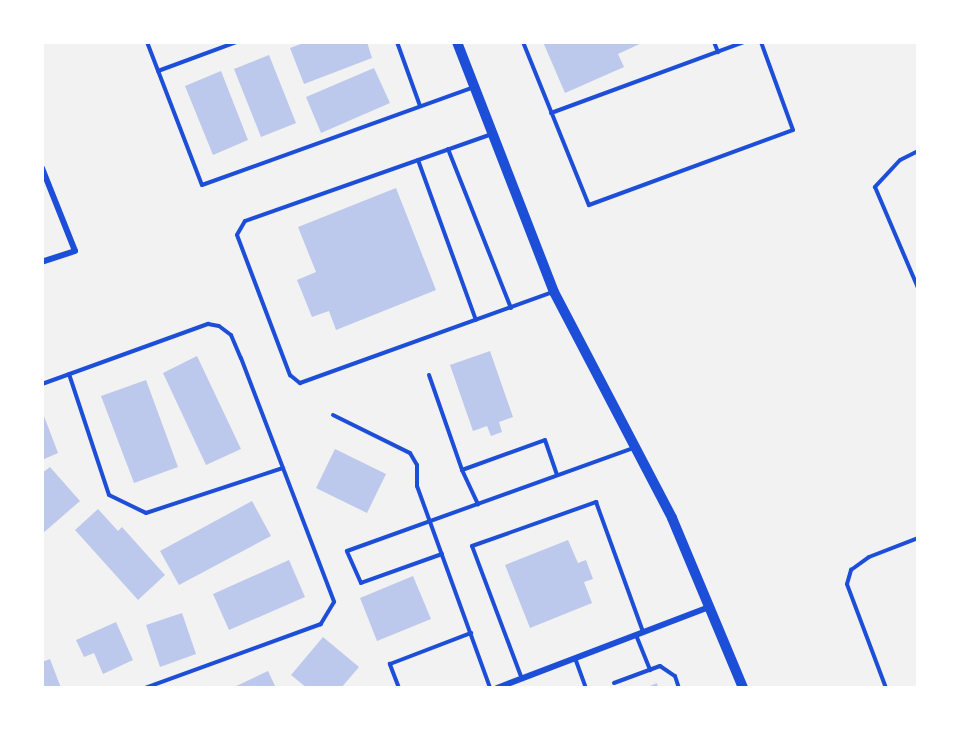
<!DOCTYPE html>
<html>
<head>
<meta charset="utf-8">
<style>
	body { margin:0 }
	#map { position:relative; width:960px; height:730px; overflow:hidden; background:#f2f2f2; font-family:"Alegreya Sans",sans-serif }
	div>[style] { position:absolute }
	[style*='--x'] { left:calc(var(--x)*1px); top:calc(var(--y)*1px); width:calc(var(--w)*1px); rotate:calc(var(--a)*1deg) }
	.building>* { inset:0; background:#bdc9ec }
	.service>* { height:4px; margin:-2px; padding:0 2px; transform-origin:2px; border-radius:2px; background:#1d4ed8 }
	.minor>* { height:6px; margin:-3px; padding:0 3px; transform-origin:3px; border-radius:3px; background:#1d4ed8 }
	.secondary>* { height:10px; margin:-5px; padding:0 5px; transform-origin:5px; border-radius:5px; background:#1d4ed8 }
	span { translate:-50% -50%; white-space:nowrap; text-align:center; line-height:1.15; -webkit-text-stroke:4.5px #fff; paint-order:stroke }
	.frame { position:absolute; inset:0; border:44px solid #fff; pointer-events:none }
</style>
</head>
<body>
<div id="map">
	<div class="building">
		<div style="clip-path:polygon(306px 42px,367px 42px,372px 58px,304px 84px,290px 48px)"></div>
		<div style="clip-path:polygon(543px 42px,644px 42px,618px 54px,624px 67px,565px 93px)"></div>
		<div style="clip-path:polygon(269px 55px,296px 123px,261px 137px,234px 69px)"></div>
		<div style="clip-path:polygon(374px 68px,390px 103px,321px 133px,306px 97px)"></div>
		<div style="clip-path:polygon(221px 71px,248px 140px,213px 155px,185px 86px)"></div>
		<div style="clip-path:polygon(396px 188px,436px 290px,336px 330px,329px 311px,312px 317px,297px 280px,316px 272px,298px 227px)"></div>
		<div style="clip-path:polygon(490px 351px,513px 417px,499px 422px,502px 432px,491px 436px,487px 426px,473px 431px,450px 365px)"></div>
		<div style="clip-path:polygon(197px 356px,241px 449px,206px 465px,163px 373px)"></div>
		<div style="clip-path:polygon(146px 380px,178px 467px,134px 483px,101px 396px)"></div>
		<div style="clip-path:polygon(44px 416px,58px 453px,42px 460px,42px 417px)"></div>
		<div style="clip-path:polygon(335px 449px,386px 474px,367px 513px,316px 488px)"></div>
		<div style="clip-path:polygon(50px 467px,80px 501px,42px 534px,42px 473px)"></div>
		<div style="clip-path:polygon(252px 501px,271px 536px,179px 585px,160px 551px)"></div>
		<div style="clip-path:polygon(98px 509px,118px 531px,122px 527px,165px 575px,138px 600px,75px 530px)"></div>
		<div style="clip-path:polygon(568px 540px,578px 563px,586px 560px,593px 579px,584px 582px,592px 603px,530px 628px,505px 565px)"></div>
		<div style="clip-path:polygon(289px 560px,305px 597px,229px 630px,213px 594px)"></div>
		<div style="clip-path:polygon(413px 576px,431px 619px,377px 641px,360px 598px)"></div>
		<div style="clip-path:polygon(182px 613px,196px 654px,160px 667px,146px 625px)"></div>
		<div style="clip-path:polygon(116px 622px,133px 660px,103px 674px,94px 653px,84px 657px,76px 640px)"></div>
		<div style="clip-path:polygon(323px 637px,359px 667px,341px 688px,307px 688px,291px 675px)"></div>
		<div style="clip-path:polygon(50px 659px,61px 688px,42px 688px,42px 662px)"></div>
		<div style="clip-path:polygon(268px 671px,276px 688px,232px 688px)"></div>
		<div style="clip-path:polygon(657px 683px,658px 688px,645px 688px)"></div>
	</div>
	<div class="service">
		<div style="--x:147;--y:42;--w:153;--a:69"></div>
		<div style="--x:202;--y:185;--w:289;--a:-19.8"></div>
		<div style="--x:397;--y:42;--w:68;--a:70.2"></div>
		<div style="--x:523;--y:42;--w:176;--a:68"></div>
		<div style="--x:589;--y:205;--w:217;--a:-20.2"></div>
		<div style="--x:793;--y:130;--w:94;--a:-110"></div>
		<div style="--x:714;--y:42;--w:11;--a:68"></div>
		<div style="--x:158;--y:71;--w:84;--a:-20.2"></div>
		<div style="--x:551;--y:113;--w:206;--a:-20.2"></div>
		<div style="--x:492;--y:134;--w:262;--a:160.6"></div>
		<div style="--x:245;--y:221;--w:16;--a:120"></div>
		<div style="--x:237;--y:235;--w:150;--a:69.3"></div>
		<div style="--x:290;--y:375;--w:13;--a:39"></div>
		<div style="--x:300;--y:383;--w:269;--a:-19.8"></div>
		<div style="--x:448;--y:149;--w:171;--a:68.4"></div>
		<div style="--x:918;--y:151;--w:20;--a:153"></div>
		<div style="--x:900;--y:160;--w:37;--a:133"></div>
		<div style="--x:875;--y:187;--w:110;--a:66.9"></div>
		<div style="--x:418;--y:160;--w:170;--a:70.1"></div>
		<div style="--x:69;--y:374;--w:127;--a:71.7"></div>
		<div style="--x:109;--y:495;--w:41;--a:25.9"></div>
		<div style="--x:146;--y:513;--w:144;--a:-18.2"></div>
		<div style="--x:429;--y:375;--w:101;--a:70.8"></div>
		<div style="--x:462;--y:470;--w:38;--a:65"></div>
		<div style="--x:42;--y:384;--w:177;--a:-19.9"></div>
		<div style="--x:208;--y:324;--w:11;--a:10"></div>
		<div style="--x:219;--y:326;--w:15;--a:37"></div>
		<div style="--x:231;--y:335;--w:25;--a:67"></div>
		<div style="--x:241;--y:358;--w:261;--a:69.1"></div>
		<div style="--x:334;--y:602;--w:26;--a:121"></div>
		<div style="--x:321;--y:624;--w:187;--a:160"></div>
		<div style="--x:333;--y:415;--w:86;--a:26.3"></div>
		<div style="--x:410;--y:453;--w:14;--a:60"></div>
		<div style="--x:417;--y:465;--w:21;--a:90"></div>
		<div style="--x:417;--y:486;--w:215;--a:70.1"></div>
		<div style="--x:462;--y:470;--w:88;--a:-19.9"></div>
		<div style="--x:545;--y:440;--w:37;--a:71"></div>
		<div style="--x:442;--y:554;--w:86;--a:160.3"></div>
		<div style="--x:361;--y:583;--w:35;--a:-114"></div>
		<div style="--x:347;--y:551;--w:304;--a:-19.8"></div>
		<div style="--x:636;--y:635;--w:38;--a:68"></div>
		<div style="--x:575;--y:658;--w:32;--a:70"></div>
		<div style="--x:522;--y:679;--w:142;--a:-110.6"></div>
		<div style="--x:472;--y:546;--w:132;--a:-19.5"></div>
		<div style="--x:596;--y:502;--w:138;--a:70.1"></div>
		<div style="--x:614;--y:683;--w:49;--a:-20.3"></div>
		<div style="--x:660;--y:666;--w:18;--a:34"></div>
		<div style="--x:675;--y:676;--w:13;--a:72"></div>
		<div style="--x:399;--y:688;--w:26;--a:-111"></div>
		<div style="--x:390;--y:664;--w:87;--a:-20.9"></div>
		<div style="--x:886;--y:688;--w:111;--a:-110.6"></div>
		<div style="--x:847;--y:584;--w:15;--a:-74"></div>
		<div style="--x:851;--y:570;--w:22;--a:-36"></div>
		<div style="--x:869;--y:557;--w:53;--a:-21.2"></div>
	</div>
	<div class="minor">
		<div style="--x:42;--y:168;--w:89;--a:68.3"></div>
		<div style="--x:75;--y:251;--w:35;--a:162"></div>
		<div style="--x:497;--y:688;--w:225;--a:-20.9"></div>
	</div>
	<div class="secondary">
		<div style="--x:457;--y:42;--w:268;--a:68.8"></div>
		<div style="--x:554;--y:292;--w:255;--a:62.4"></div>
		<div style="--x:672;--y:518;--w:184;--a:67.3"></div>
	</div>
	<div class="frame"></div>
</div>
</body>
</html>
